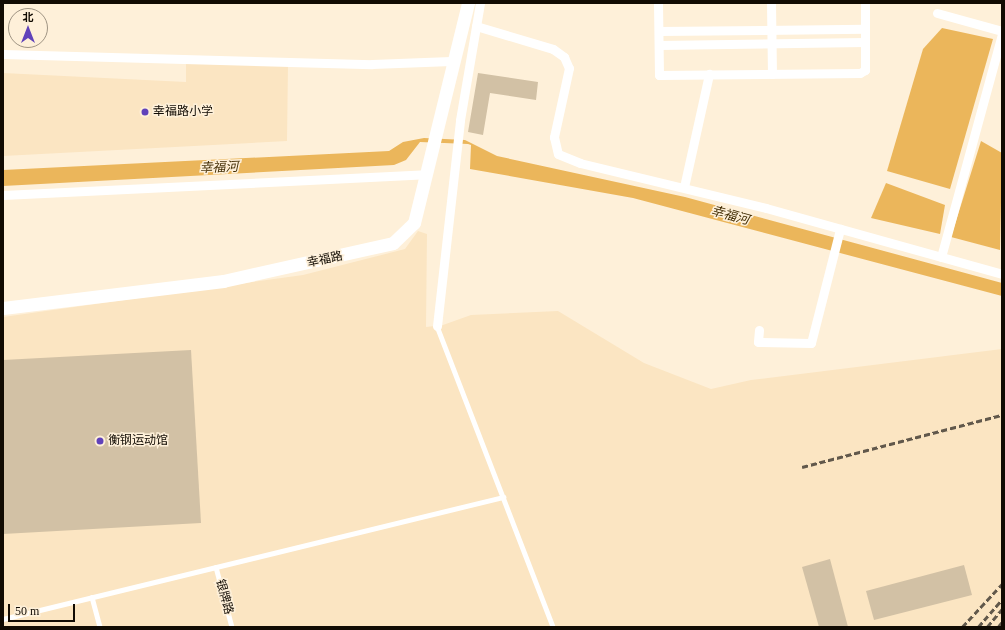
<!DOCTYPE html>
<html>
<head>
<meta charset="utf-8">
<style>
	body { margin:0 }
	#map { position:relative; width:1005px; height:630px; overflow:hidden; background:#fef0d9; font-family:"Times New Roman","Noto Sans SC",serif }
	div>[style] { position:absolute }
	[style*='--x'] { left:calc(var(--x)*1px); top:calc(var(--y)*1px); width:calc(var(--w)*1px); rotate:calc(var(--a)*1deg) }
	.built>* { inset:0; background:#fbe5c2 }
	.water>* { inset:0; background:#ebb65b }
	.building>* { inset:0; background:#d2c1a5 }
	.lane>* { height:4.5px; margin:-2.25px; padding:0 2.25px; transform-origin:2.25px; border-radius:2.25px; background:#fff }
	.street>* { height:9px; margin:-4.5px; padding:0 4.5px; transform-origin:4.5px; border-radius:4.5px; background:#fff }
	.secondary>* { height:13px; margin:-6.5px; padding:0 6.5px; transform-origin:6.5px; border-radius:6.5px; background:#fff }
	.rail>* { height:2.5px; margin-top:-1.25px; transform-origin:0; background:repeating-linear-gradient(90deg,#61584b 0 6px,transparent 0 9px) }
	.dots>* { width:11px; height:11px; translate:-50% -50%; box-sizing:border-box; border:2px solid #fef0d9; border-radius:50% }
	span { translate:-50% -50%; white-space:nowrap; text-align:center; line-height:1.15; -webkit-text-stroke:3px #fef0d9; paint-order:stroke }
	.poi-label { font-size:12px; color:#110b03 }
	.left { translate:0 -50%; text-align:left }
	.street-label { font-size:12px; color:#110b03 }
	.water-label { font-size:13px; color:#442f06; font-style:italic }
	.frame { position:absolute; inset:0; border:4px solid #110b03; pointer-events:none }
	.north { position:absolute; left:8px; top:8px; width:40px; height:40px; box-sizing:border-box; background:#fef0d9; border:1px solid #9f9483; border-radius:50%; rotate:0deg; font-size:11px; font-weight:700; line-height:16px; text-align:center; color:#110b03 }
	.north::after { content:''; display:block; margin:auto; width:14px; height:18px; background:#6042ba; clip-path:polygon(50% 0,100% 100%,50% 72%,0 100%) }
	.scale { position:absolute; left:8px; top:604px; width:67px; height:18px; box-sizing:border-box; border:2px solid #110b03; border-top:0; padding-left:5px; font-size:12px; line-height:14px; white-space:nowrap; color:#110b03; -webkit-text-stroke:3px #fef0d9; paint-order:stroke }
</style>
</head>
<body>
<div id="map">
	<div class="built">
		<div style="clip-path:polygon(186px 61px,288px 65px,287px 141px,3px 156px,3px 73px,186px 82px)"></div>
		<div style="clip-path:polygon(418px 231px,427px 234px,426px 327px,443px 325px,471px 315px,558px 311px,644px 363px,711px 389px,751px 380px,1002px 349px,1002px 627px,3px 627px,3px 317px,303px 275px,405px 249px)"></div>
	</div>
	<div class="water">
		<div style="clip-path:polygon(942px 28px,993px 39px,950px 189px,887px 171px,923px 49px)"></div>
		<div style="clip-path:polygon(424px 138px,465px 140px,497px 156px,685px 197px,1002px 283px,1002px 296px,633px 198px,470px 169px,471px 145px,468px 144px,420px 142px,406px 160px,394px 165px,3px 186px,3px 170px,389px 151px,403px 142px)"></div>
		<div style="clip-path:polygon(981px 141px,1002px 153px,1000px 250px,951px 237px)"></div>
		<div style="clip-path:polygon(886px 183px,945px 205px,940px 234px,871px 218px)"></div>
	</div>
	<div class="building">
		<div style="clip-path:polygon(478px 73px,538px 82px,536px 100px,490px 93px,483px 135px,468px 132px)"></div>
		<div style="clip-path:polygon(191px 350px,201px 523px,3px 534px,3px 360px)"></div>
		<div style="clip-path:polygon(830px 559px,848px 627px,819px 627px,802px 567px)"></div>
		<div style="clip-path:polygon(964px 565px,972px 595px,874px 620px,866px 591px)"></div>
	</div>
	<div class="lane">
		<div style="--x:437;--y:326;--w:323;--a:68.9"></div>
		<div style="--x:216;--y:567;--w:62;--a:75.1"></div>
		<div style="--x:92;--y:597;--w:31;--a:75"></div>
		<div style="--x:3;--y:619;--w:515;--a:-13.71"></div>
	</div>
	<div class="street">
		<div style="--x:658;--y:3;--w:72;--a:89.2"></div>
		<div style="--x:659;--y:75;--w:201;--a:-0.6"></div>
		<div style="--x:860;--y:73;--w:6;--a:-31"></div>
		<div style="--x:865;--y:70;--w:67;--a:-90"></div>
		<div style="--x:771;--y:3;--w:71;--a:89.2"></div>
		<div style="--x:937;--y:13;--w:67;--a:15.5"></div>
		<div style="--x:476;--y:26;--w:80;--a:16.6"></div>
		<div style="--x:553;--y:49;--w:14;--a:36"></div>
		<div style="--x:564;--y:57;--w:12;--a:66"></div>
		<div style="--x:569;--y:68;--w:71;--a:102.3"></div>
		<div style="--x:554;--y:137;--w:17;--a:77"></div>
		<div style="--x:558;--y:154;--w:24;--a:22"></div>
		<div style="--x:580;--y:163;--w:191;--a:13.6"></div>
		<div style="--x:766;--y:208;--w:245;--a:15.6"></div>
		<div style="--x:659;--y:31;--w:206;--a:-0.6"></div>
		<div style="--x:659;--y:45;--w:206;--a:-0.8"></div>
		<div style="--x:3;--y:54;--w:369;--a:1.6"></div>
		<div style="--x:372;--y:64;--w:79;--a:-2.2"></div>
		<div style="--x:684;--y:187;--w:116;--a:-77.5"></div>
		<div style="--x:3;--y:195;--w:423;--a:-2.8"></div>
		<div style="--x:941;--y:257;--w:231;--a:-74.7"></div>
		<div style="--x:437;--y:326;--w:207;--a:-83.6"></div>
		<div style="--x:460;--y:120;--w:119;--a:-80.3"></div>
		<div style="--x:759;--y:330;--w:12;--a:95"></div>
		<div style="--x:758;--y:342;--w:53;--a:1.1"></div>
		<div style="--x:811;--y:343;--w:118;--a:-75.7"></div>
	</div>
	<div class="secondary">
		<div style="--x:3;--y:308;--w:222;--a:-7"></div>
		<div style="--x:223;--y:281;--w:174;--a:-12.6"></div>
		<div style="--x:393;--y:243;--w:29;--a:-44"></div>
		<div style="--x:414;--y:223;--w:227;--a:-76.2"></div>
	</div>
	<div class="rail">
		<div style="--x:802;--y:467;--w:207;--a:-14.6"></div>
		<div style="--x:962;--y:627;--w:59;--a:-47.1"></div>
		<div style="--x:978;--y:627;--w:37;--a:-49"></div>
		<div style="--x:987;--y:627;--w:23;--a:-50"></div>
		<div style="--x:998;--y:627;--w:6;--a:-51"></div>
	</div>
	<div class="dots">
		<div style="left:145px;top:112px;background:#6042ba"></div>
		<div style="left:100px;top:441px;background:#6042ba"></div>
	</div>
	<div class="poi-label">
		<span class="left" style="left:153px;top:112px">幸福路小学</span>
		<span class="left" style="left:108px;top:441px">衡钢运动馆</span>
	</div>
	<div class="street-label">
		<span style="left:325px;top:260px;rotate:-12deg">幸福路</span>
		<span style="left:224px;top:597px;rotate:75deg">银牌路</span>
	</div>
	<div class="water-label">
		<span style="left:219px;top:168px;rotate:-2deg">幸福河</span>
		<span style="left:730px;top:216px;rotate:15deg">幸福河</span>
	</div>
	<div class="frame"></div>
	<div class="north">北</div>
	<div class="scale">50 m</div>
</div>
</body>
</html>
